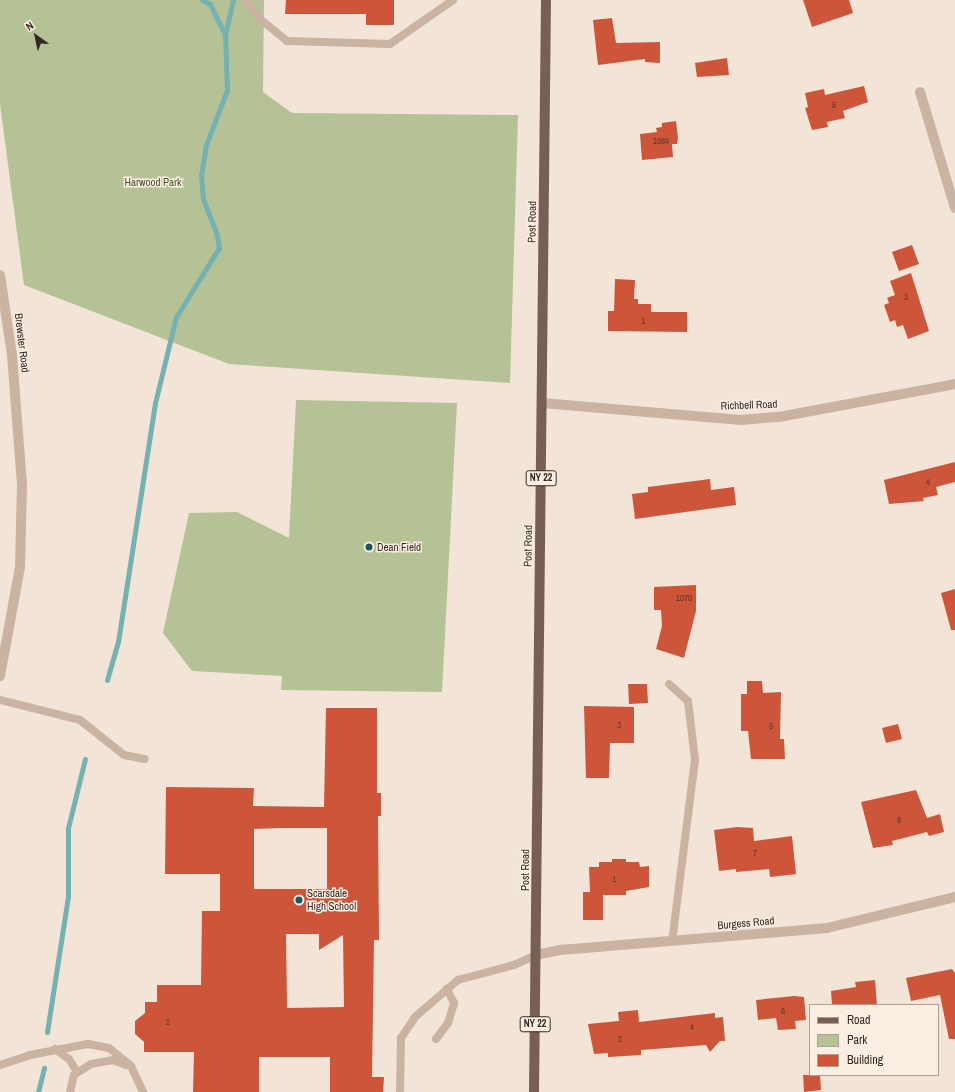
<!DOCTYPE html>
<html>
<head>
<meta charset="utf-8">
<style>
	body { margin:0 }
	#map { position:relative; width:955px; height:1092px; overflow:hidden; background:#f2e4d7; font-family:"Archivo Narrow",sans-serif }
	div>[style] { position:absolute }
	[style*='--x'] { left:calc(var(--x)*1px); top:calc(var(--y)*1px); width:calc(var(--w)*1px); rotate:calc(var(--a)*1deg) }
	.green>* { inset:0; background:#b5c296 }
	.stream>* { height:5px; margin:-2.5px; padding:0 2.5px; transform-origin:2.5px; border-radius:2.5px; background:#74b1b0 }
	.building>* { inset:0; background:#cd563a }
	.service>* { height:8px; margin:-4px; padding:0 4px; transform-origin:4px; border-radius:4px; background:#cbb3a2 }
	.minor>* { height:10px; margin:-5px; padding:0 5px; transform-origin:5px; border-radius:5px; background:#cbb3a2 }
	.tertiary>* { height:10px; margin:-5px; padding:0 5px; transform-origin:5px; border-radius:5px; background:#cbb3a2 }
	.primary>* { height:10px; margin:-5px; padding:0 5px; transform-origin:5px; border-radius:5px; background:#785f55 }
	.dots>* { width:11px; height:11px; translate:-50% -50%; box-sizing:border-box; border:2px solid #faeee3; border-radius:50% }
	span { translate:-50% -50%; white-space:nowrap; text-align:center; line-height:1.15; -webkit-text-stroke:3px #faeee3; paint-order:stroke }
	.number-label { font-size:9px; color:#5b342a }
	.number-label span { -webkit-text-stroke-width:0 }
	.shield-label span { padding:1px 3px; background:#faeee3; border:1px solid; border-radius:3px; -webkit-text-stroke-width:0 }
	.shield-label { font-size:10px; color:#352925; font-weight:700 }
	.park-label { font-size:11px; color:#465528 }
	.street-label { font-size:11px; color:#352925 }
	.poi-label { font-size:11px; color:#352925 }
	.left { translate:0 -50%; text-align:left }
	.legend { position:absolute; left:809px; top:1004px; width:130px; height:72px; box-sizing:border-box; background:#faeee3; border:1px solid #ab9f97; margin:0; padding:5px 7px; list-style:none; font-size:12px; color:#352925 }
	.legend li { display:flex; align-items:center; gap:8px; height:20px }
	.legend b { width:20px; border:1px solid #ab9f97 }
	.north { position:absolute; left:16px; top:16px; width:40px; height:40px; -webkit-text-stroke:3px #faeee3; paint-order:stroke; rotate:327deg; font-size:11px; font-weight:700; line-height:16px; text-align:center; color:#352925 }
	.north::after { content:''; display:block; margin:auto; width:14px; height:18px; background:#352925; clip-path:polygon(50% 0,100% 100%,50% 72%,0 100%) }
</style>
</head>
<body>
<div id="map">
	<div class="green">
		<div style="clip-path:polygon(0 0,264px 0,263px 92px,292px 113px,518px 115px,510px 383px,229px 364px,24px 285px,0 104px)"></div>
		<div style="clip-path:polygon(296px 400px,457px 403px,442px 692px,281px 690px,282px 676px,192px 671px,163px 633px,189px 513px,237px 512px,289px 538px)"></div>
	</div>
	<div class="stream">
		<div style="--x:202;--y:0;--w:9;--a:27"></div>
		<div style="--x:210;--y:4;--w:34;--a:64"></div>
		<div style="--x:107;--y:680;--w:40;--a:-74"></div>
		<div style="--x:118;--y:642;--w:242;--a:-81.2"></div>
		<div style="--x:155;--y:403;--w:89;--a:-76.3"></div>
		<div style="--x:176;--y:317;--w:81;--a:-58.1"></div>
		<div style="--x:219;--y:248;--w:13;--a:-99"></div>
		<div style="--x:217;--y:235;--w:39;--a:-111"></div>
		<div style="--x:203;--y:199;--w:23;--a:-95"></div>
		<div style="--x:201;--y:176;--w:31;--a:-81"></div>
		<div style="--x:206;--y:145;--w:59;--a:-69.1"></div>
		<div style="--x:227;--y:90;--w:55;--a:-92.1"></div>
		<div style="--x:225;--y:35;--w:36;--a:-77"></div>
		<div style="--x:47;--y:1032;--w:138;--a:-81.2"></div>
		<div style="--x:68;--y:896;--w:68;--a:-90"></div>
		<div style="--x:68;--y:828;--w:71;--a:-76.2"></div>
		<div style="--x:38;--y:1092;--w:25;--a:-76"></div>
	</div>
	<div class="building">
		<div style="clip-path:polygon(286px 0,394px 0,394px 25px,366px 25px,366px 14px,285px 14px)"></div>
		<div style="clip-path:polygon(803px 0,849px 0,853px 13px,812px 27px)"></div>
		<div style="clip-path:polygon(612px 18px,616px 43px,660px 42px,660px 63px,645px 62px,645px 59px,598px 65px,593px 20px)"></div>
		<div style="clip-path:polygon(727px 58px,729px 75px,697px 77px,695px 63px)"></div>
		<div style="clip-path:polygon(864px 86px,868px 102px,843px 111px,845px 118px,827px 122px,828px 127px,812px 130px,805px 108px,808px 107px,805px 93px,824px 89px,825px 95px)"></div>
		<div style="clip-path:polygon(676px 121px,678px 138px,677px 144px,672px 144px,673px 157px,642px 160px,640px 134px,657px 132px,656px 128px,662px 127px,662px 123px)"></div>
		<div style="clip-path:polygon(912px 245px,919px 264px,899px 271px,892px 252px)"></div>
		<div style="clip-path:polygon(911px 273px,929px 331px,908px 339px,903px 325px,897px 327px,895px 320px,890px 322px,884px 305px,889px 303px,887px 298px,895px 295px,890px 281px)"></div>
		<div style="clip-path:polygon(615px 279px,635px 280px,634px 299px,638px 299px,638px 304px,651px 304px,651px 312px,687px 312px,687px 332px,608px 331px,608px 311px,614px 311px)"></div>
		<div style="clip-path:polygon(955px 462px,955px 482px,936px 487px,938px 495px,923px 498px,924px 501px,889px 504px,884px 480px)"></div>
		<div style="clip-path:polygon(710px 479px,711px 490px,734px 487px,736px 505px,635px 519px,632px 494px,648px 492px,648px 487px)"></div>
		<div style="clip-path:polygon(696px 585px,696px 611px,684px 658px,656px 649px,662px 626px,661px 610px,654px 610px,654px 587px)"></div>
		<div style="clip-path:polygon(955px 589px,955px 630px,951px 630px,941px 593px)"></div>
		<div style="clip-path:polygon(747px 681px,762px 681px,763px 693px,781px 692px,780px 739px,784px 739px,785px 759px,751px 759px,748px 731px,741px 731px,741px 694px,747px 694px)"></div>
		<div style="clip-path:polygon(628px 684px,647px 684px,648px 703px,629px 704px)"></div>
		<div style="clip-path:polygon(584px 706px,634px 707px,634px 743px,610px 743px,609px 778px,586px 778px)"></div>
		<div style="clip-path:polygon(evenodd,326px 708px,377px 708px,377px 793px,381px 793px,381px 816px,378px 816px,379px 940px,374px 940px,372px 1077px,384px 1077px,383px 1092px,330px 1092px,330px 1057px,259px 1057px,259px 1092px,193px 1092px,194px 1052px,144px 1052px,144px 1042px,135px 1034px,135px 1021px,145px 1013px,145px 1002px,157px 1002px,157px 985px,201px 985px,202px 911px,220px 911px,220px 874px,165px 874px,166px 787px,254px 788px,253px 806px,324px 807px,326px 708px,279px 828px,327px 828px,327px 889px,254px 889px,254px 829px,279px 828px,326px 708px,286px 934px,319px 934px,319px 950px,343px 935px,344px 1007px,287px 1008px,286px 934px)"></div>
		<div style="clip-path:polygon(898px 724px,902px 739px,886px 743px,882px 728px)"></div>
		<div style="clip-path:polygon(916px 790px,927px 818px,940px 814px,944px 832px,929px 836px,927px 832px,892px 841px,893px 845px,873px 848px,861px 802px)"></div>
		<div style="clip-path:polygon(737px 827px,753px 828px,754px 841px,792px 836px,796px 874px,770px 877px,769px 869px,736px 872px,736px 869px,719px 871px,714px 830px)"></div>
		<div style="clip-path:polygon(612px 859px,626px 859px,626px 862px,639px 862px,640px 867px,649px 866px,649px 887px,626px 891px,626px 895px,603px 895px,603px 920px,583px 920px,583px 892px,590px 892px,589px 867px,599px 867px,599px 862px,612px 862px)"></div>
		<div style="clip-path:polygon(952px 969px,955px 973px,955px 1039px,949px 1039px,940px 995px,911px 1001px,906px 978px)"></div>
		<div style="clip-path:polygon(875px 980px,877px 1005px,832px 1005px,831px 991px,856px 987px,855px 982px)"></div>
		<div style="clip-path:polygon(794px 996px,804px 997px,806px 1020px,795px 1021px,796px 1029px,778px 1030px,776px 1018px,758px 1020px,756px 1000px)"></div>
		<div style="clip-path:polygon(638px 1010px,639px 1022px,715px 1013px,715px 1018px,723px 1017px,725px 1041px,720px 1041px,710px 1052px,706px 1045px,641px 1050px,641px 1055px,608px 1057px,608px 1053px,594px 1054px,588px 1024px,619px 1021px,618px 1012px)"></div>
		<div style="clip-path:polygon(803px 1075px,820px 1075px,821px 1090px,804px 1092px)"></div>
	</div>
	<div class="service">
		<div style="--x:245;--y:0;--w:24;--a:52"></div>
		<div style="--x:260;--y:19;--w:35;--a:39"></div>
		<div style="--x:287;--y:41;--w:103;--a:1.7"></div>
		<div style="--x:390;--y:44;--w:77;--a:-34.9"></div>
		<div style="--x:669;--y:684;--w:25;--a:42"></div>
		<div style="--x:688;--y:701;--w:59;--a:83.2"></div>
		<div style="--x:695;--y:760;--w:182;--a:97.2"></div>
		<div style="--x:0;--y:700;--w:82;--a:14"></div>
		<div style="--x:80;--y:720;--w:56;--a:38.5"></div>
		<div style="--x:124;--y:755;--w:21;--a:11"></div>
		<div style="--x:436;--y:1039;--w:20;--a:-53"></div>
		<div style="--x:448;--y:1023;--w:21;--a:-73"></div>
		<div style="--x:454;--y:1003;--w:16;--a:-117"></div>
		<div style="--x:55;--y:1049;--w:17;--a:36"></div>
		<div style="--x:69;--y:1059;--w:15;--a:58"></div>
		<div style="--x:0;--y:1065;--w:32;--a:-18"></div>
		<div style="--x:30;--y:1055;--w:59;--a:-10.7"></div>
		<div style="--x:88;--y:1044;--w:21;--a:11"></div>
		<div style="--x:109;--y:1048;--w:28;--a:39"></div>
		<div style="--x:131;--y:1066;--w:29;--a:65"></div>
		<div style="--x:70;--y:1092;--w:17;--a:-77"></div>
		<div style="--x:74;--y:1075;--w:20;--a:-33"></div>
		<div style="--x:91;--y:1064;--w:22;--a:-10"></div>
		<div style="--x:113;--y:1060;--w:14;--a:21"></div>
		<div style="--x:400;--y:1092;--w:54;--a:-88.9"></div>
		<div style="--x:401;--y:1038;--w:25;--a:-56"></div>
		<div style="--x:415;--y:1017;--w:57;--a:-40.7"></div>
		<div style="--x:458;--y:980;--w:58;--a:-15"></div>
		<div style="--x:514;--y:965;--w:24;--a:-24"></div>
	</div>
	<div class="minor">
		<div style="--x:920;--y:92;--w:121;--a:73.2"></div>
		<div style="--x:542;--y:403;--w:200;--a:4.9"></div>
		<div style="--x:741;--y:420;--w:38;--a:-5"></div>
		<div style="--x:779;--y:417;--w:179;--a:-10.6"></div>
		<div style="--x:536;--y:955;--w:25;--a:-12"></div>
		<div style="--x:560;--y:950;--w:268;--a:-4.7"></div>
		<div style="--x:827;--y:928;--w:132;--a:-13.6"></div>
	</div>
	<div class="tertiary">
		<div style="--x:0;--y:275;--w:81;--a:81.5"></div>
		<div style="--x:12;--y:355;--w:130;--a:85.6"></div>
		<div style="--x:22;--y:485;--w:82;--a:91.4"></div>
		<div style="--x:20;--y:567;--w:111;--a:100.4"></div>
	</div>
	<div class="primary">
		<div style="--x:534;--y:1092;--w:1092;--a:-89.37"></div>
	</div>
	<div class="dots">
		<div style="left:369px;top:547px;background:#195758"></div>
		<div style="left:299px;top:900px;background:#195758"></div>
	</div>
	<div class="number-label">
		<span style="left:834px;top:105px">5</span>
		<span style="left:661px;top:141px">1084</span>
		<span style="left:906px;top:297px">3</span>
		<span style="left:643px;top:321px">1</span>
		<span style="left:928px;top:482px">4</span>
		<span style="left:684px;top:598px">1070</span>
		<span style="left:619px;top:725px">3</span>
		<span style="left:771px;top:726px">5</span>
		<span style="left:899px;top:820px">9</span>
		<span style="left:755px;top:853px">7</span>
		<span style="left:614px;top:879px">1</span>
		<span style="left:783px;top:1011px">6</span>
		<span style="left:168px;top:1022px">2</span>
		<span style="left:692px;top:1027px">4</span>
		<span style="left:620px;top:1039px">2</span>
	</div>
	<div class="shield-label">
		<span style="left:541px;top:478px">NY 22</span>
		<span style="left:535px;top:1024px">NY 22</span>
	</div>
	<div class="park-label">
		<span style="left:153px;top:182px">Harwood Park</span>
	</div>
	<div class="street-label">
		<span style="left:532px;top:222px;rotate:-89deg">Post Road</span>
		<span style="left:22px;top:343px;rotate:83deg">Brewster Road</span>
		<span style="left:749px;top:405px;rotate:-2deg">Richbell Road</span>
		<span style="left:528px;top:546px;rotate:-89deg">Post Road</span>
		<span style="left:525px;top:870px;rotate:-90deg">Post Road</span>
		<span style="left:746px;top:923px;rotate:-5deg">Burgess Road</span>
	</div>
	<div class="poi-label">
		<span class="left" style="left:377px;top:547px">Dean Field</span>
		<span class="left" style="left:307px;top:900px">Scarsdale<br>High School</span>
	</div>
	<ul class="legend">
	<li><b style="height:5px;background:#785f55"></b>Road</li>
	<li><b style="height:11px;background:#b5c296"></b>Park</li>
	<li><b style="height:11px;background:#cd563a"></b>Building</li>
	</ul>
	<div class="north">N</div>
</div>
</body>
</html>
